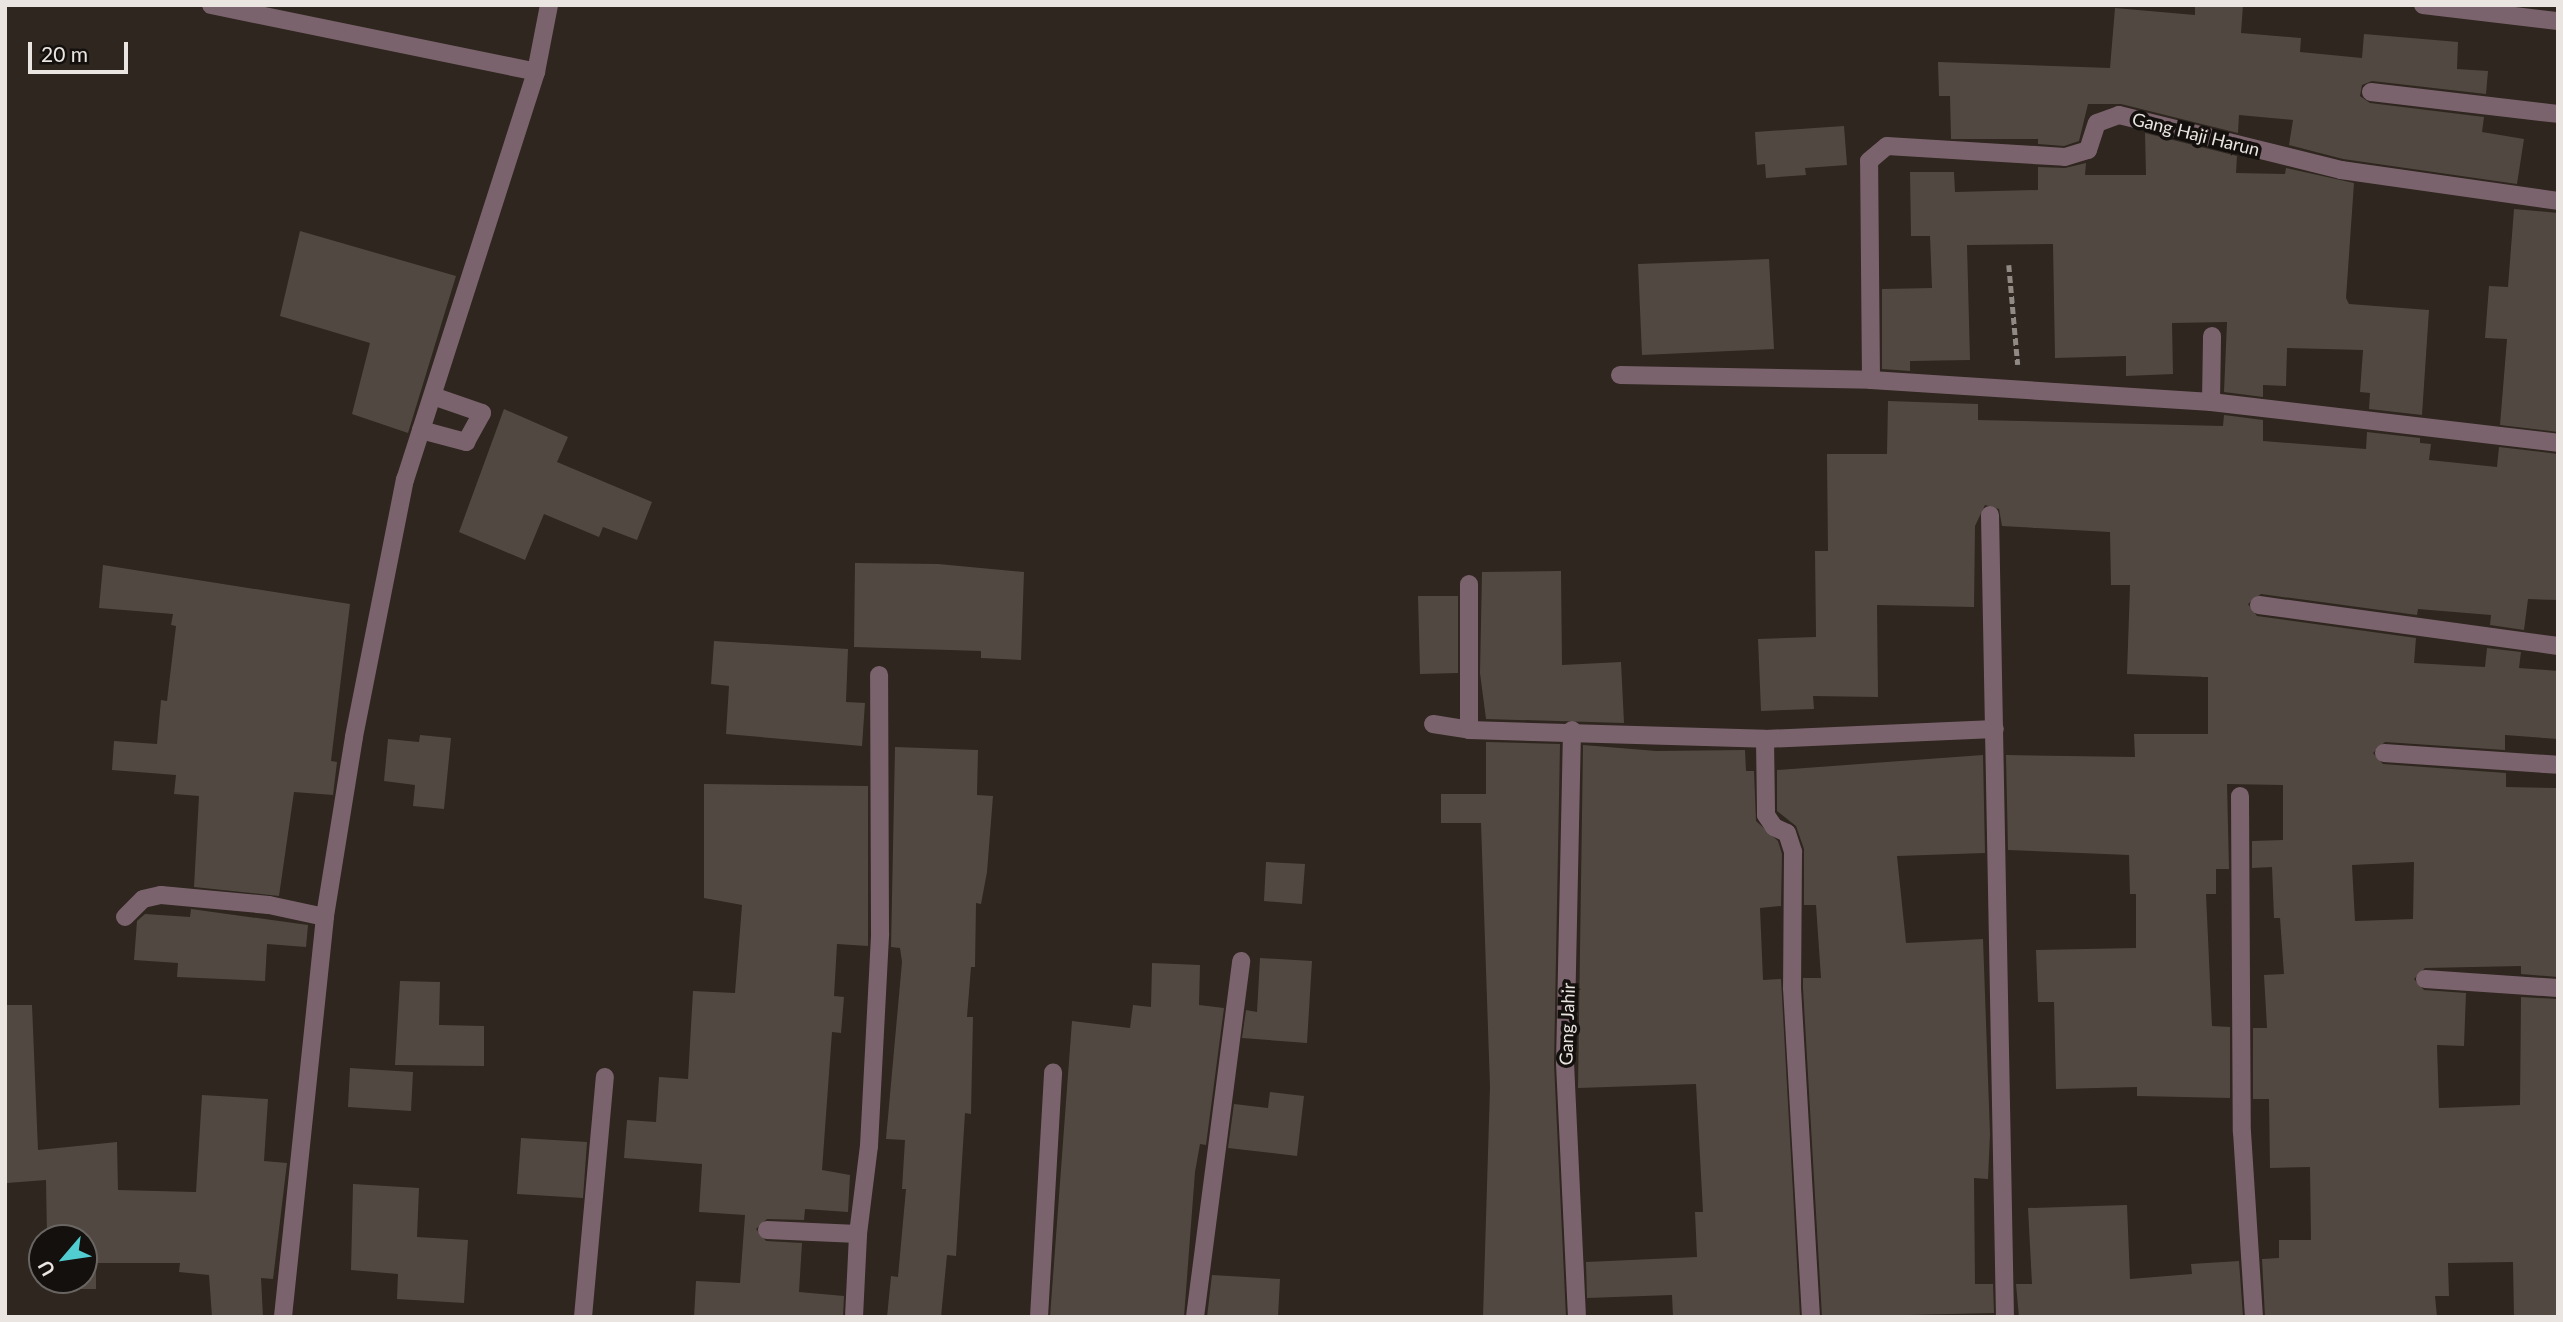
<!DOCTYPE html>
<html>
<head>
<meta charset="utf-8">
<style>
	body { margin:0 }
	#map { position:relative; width:2563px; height:1322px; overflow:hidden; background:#2e261f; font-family:Lato,sans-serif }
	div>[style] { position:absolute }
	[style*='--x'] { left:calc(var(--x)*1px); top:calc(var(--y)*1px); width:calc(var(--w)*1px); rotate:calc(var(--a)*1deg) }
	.building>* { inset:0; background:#514941 }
	.path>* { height:4.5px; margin-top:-2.25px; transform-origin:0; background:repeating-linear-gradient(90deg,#908984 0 7px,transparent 0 10.5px) }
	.service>* { height:18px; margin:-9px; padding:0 9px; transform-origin:9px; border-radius:9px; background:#7b636d }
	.minor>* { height:18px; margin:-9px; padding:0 9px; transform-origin:9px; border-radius:9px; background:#7b636d }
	span { translate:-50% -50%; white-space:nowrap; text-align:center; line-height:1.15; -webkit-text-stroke:7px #13100d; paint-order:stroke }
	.street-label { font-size:18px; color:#eae5e1 }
	.frame { position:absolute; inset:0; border:7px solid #eae5e1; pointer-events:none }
	.north { position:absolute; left:28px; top:1224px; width:70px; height:70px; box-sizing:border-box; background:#13100d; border:2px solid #696562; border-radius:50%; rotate:241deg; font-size:19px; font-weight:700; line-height:28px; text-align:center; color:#eae5e1 }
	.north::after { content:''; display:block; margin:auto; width:24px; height:32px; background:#51ccd1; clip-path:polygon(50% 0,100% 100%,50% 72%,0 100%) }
	.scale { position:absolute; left:28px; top:42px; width:100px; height:32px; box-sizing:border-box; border:4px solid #eae5e1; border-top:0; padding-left:9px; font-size:21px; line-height:24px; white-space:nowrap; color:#eae5e1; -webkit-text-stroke:5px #13100d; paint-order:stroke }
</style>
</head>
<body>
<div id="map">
	<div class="building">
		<div style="clip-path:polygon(2195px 5px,2243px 5px,2241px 33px,2301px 38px,2300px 52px,2362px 58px,2364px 34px,2458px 42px,2457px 69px,2488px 71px,2486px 94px,2372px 81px,2362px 85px,2360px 96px,2370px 103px,2484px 117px,2482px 132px,2524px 139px,2517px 184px,2343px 159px,2289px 145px,2293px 120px,2239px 115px,2238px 133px,2121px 104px,2088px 104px,2079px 141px,2064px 146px,2038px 144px,2038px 139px,1951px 139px,1950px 96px,1939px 96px,1938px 62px,2110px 68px,2115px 8px,2195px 15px)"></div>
		<div style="clip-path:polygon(1844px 126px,1847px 165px,1805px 168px,1806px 175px,1766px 178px,1765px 164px,1757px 165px,1755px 132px)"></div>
		<div style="clip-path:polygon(2145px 133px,2237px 156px,2236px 173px,2285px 174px,2286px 168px,2354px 183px,2346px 298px,2349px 304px,2429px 310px,2422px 415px,2369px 409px,2370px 393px,2360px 392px,2363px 350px,2287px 348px,2286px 386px,2263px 385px,2263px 397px,2224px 392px,2227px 322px,2172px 323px,2173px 374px,2126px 376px,2126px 356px,2055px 358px,2053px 244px,1967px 245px,1970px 360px,1910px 361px,1910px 371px,1882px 369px,1882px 289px,1932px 288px,1930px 236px,1911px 236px,1910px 172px,1954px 172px,1955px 192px,2038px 190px,2038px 167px,2065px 168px,2086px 163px,2085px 175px,2146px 175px)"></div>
		<div style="clip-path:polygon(2514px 209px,2558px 213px,2558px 432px,2500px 425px,2507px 339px,2485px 338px,2489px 286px,2508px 287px)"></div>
		<div style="clip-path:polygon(300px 231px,456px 276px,408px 433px,352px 414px,370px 343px,280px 316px)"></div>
		<div style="clip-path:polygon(1769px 259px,1774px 349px,1642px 355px,1638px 264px)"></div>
		<div style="clip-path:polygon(evenodd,1888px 401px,1978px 404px,1978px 420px,2223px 426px,2224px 415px,2263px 420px,2263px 441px,2366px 449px,2367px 432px,2420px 438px,2420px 443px,2431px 444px,2429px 460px,2497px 467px,2499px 447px,2558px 454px,2558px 600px,2528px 599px,2524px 630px,2490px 625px,2491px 615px,2418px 609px,2417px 615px,2261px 594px,2248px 604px,2257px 616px,2416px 638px,2414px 663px,2485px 667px,2487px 648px,2521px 652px,2519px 668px,2558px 671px,2558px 739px,2505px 735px,2505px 750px,2385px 742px,2373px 753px,2383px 764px,2506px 773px,2506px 787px,2558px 788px,2558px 977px,2521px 974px,2521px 966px,2425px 968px,2414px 979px,2424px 990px,2466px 993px,2464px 1046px,2437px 1045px,2439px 1108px,2520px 1105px,2521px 997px,2558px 999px,2558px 1317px,2514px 1317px,2513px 1262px,2448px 1263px,2449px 1296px,2435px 1296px,2437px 1317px,2265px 1317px,2262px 1259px,2279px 1258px,2279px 1240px,2311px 1240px,2310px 1167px,2270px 1168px,2269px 1099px,2253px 1099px,2253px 1028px,2267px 1028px,2264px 975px,2284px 974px,2280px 918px,2274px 918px,2272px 867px,2252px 868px,2252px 841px,2283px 840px,2283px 785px,2227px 784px,2229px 869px,2216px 869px,2216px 894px,2206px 894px,2212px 1026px,2230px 1027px,2230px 1098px,2137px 1096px,2137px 1087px,2056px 1089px,2054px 1002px,2038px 1002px,2036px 950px,2136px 948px,2136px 894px,2130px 894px,2129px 855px,2008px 850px,2006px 755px,2135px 757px,2134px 734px,2208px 734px,2208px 677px,2127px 674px,2130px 585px,2111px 585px,2110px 532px,2002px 526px,1999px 509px,1985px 505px,1975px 526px,1974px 607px,1877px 605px,1878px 697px,1813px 696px,1814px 709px,1761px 711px,1758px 639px,1816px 637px,1815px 551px,1828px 551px,1827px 454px,1887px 454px,1888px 401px,2414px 862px,2413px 919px,2355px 921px,2352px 865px,2414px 862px)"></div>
		<div style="clip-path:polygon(504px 409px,568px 437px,557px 462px,652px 502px,637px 540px,603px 527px,599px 537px,544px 514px,525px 560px,459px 532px)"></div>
		<div style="clip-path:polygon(855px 563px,938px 564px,1024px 572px,1021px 660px,981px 658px,981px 651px,854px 647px)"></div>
		<div style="clip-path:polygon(103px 565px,350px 604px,331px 761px,337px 762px,333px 795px,294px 792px,279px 896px,194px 887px,199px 796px,174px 794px,176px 775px,112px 770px,114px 741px,157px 744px,161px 700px,167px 701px,176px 626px,171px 625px,173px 614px,99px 608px)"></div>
		<div style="clip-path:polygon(1561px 571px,1562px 665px,1621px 662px,1624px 723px,1486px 719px,1480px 673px,1482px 572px)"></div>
		<div style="clip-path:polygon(1418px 596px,1458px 596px,1458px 673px,1420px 674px)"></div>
		<div style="clip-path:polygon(714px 641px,848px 649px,846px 702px,865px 703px,862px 746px,726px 734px,729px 686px,711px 684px)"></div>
		<div style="clip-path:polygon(420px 735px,451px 738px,444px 809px,413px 806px,415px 785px,384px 781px,388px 739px,419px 742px)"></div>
		<div style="clip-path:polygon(1486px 742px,1560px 744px,1554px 1064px,1566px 1317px,1483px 1317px,1490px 1087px,1481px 823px,1441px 823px,1441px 794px,1486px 794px)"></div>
		<div style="clip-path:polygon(1583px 745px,1656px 751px,1745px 750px,1746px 771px,1754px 771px,1756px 821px,1778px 841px,1782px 854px,1781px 906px,1760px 908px,1763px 980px,1781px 979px,1800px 1317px,1673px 1317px,1672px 1295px,1587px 1298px,1586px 1262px,1697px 1257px,1695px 1212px,1703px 1212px,1696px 1084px,1578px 1088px)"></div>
		<div style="clip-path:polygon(895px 747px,978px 750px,977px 795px,993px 796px,987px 872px,981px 904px,976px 903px,975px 967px,971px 967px,967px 1017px,973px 1017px,971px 1114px,965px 1113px,956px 1256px,947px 1255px,941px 1317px,887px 1317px,891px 1276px,898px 1277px,906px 1189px,902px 1189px,905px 1140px,886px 1139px,902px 962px,900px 948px,891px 947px)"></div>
		<div style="clip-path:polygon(1983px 755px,1985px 853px,1897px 856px,1906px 943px,1983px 939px,1990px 1134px,1988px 1179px,1974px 1178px,1975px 1284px,1993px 1284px,1994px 1313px,1822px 1317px,1803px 988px,1803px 978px,1821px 978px,1816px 905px,1804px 905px,1804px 849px,1796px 826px,1777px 811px,1777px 770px)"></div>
		<div style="clip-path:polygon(704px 784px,868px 786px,868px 946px,837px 944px,834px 996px,844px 997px,841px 1033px,832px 1032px,822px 1170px,850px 1175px,848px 1212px,805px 1209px,804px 1220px,767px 1219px,756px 1229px,766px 1241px,802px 1243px,799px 1292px,844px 1296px,843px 1317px,694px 1317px,696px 1281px,740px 1283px,745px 1215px,699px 1212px,702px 1164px,624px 1158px,627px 1120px,656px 1122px,659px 1077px,688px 1079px,693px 991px,735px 993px,742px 905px,704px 898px)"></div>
		<div style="clip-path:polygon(1266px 862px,1305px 864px,1302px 904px,1264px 901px)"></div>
		<div style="clip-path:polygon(191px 909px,308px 925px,306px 947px,267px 944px,265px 981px,177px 977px,178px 963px,134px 960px,137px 921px,145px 914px,190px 917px)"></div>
		<div style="clip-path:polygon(1260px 958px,1312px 961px,1307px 1043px,1242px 1038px,1246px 1010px,1257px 1012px)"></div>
		<div style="clip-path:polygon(1152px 963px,1200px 965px,1199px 1005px,1224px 1008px,1206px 1145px,1200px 1144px,1195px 1172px,1184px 1317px,1050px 1317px,1072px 1021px,1130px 1028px,1133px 1005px,1151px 1007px)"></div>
		<div style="clip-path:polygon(400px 981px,440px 982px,439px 1025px,484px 1026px,484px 1066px,395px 1065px)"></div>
		<div style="clip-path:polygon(5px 1005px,32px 1005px,38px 1150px,117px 1142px,118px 1190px,196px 1192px,202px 1095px,268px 1099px,264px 1161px,287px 1163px,273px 1279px,261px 1278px,263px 1317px,212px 1317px,209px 1275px,179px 1272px,180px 1263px,96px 1263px,96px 1289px,48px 1289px,48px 1280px,84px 1280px,84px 1238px,47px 1238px,46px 1180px,7px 1183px)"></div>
		<div style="clip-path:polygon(350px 1068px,413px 1072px,411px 1111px,348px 1107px)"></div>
		<div style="clip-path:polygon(1270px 1092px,1304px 1096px,1297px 1156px,1228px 1148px,1234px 1104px,1268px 1108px)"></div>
		<div style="clip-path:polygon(521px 1138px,587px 1142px,583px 1198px,517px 1194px)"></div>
		<div style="clip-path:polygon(353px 1184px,419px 1188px,417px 1237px,468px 1240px,464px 1303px,397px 1299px,398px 1274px,351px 1270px)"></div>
		<div style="clip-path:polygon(2127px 1205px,2130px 1279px,2192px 1274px,2191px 1264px,2239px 1261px,2243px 1317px,2019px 1317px,2016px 1284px,2032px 1284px,2028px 1208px)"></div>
		<div style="clip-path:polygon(1212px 1275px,1280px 1279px,1278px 1317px,1207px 1317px)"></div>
	</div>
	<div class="path">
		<div style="--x:2009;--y:265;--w:100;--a:84.9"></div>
	</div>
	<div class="service">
		<div style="--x:2423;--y:5;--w:136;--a:6.8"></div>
		<div style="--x:536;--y:72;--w:68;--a:-79"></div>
		<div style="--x:2211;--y:402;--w:66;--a:-89.1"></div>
		<div style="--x:421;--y:430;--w:47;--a:14.9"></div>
		<div style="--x:466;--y:442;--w:33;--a:-61"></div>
		<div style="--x:482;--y:413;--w:52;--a:-160.9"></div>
	</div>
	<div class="minor">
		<div style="--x:211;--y:5;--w:332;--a:11.6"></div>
		<div style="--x:536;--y:72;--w:428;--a:107.8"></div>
		<div style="--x:405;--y:479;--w:263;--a:101.2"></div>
		<div style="--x:354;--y:737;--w:182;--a:99.2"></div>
		<div style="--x:325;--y:917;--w:402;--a:96"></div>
		<div style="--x:2371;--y:92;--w:188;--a:6.7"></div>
		<div style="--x:1620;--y:375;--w:251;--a:1.1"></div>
		<div style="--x:1871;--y:380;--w:341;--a:3.7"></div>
		<div style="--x:2211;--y:402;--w:349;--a:6.7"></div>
		<div style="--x:1871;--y:380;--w:219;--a:-90.5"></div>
		<div style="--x:1869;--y:161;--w:23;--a:-40"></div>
		<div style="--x:1887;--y:146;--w:178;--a:3.5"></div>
		<div style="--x:2065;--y:157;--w:24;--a:-17"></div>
		<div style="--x:2088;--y:150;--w:28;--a:-72"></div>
		<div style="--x:2097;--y:123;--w:23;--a:-20"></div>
		<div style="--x:2119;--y:115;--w:229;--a:13.9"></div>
		<div style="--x:2341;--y:170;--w:219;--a:8.1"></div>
		<div style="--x:1990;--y:515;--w:802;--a:88.93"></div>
		<div style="--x:2259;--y:605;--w:302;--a:7.8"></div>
		<div style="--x:1433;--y:724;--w:36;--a:9"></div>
		<div style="--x:1469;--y:730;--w:146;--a:-90"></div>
		<div style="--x:1469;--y:730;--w:296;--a:1.7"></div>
		<div style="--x:1765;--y:739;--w:230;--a:-2.5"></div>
		<div style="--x:1572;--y:730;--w:333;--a:91.2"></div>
		<div style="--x:1565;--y:1063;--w:254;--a:87.3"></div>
		<div style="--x:1765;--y:739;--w:76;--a:89.2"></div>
		<div style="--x:1766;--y:815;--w:14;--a:56"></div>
		<div style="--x:1774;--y:827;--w:14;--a:25"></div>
		<div style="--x:1787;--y:833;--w:20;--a:72"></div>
		<div style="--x:1793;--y:852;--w:136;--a:90.4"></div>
		<div style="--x:1792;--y:988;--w:330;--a:86.7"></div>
		<div style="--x:2384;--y:753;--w:174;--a:3.9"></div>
		<div style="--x:2240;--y:796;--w:336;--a:89.7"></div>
		<div style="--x:2242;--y:1132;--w:185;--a:86.3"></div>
		<div style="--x:125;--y:917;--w:25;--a:-45"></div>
		<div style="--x:143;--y:899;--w:18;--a:-13"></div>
		<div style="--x:161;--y:895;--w:108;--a:5.3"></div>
		<div style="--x:269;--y:905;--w:57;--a:12.1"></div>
		<div style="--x:2425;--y:979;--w:133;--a:3.9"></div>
		<div style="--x:767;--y:1230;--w:91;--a:2.5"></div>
		<div style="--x:583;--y:1317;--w:241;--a:-84.8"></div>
		<div style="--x:854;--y:1317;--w:83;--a:-87.2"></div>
		<div style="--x:858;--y:1234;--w:89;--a:-82.9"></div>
		<div style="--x:869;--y:1146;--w:213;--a:-87"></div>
		<div style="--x:880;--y:933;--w:258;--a:-90.2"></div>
		<div style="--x:1039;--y:1317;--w:245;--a:-86.7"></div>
		<div style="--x:1195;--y:1317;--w:359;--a:-82.6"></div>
	</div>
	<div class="street-label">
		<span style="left:2196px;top:134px;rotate:14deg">Gang Haji Harun</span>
		<span style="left:1567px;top:1024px;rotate:-88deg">Gang Jahir</span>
	</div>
	<div class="frame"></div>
	<div class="north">U</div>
	<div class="scale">20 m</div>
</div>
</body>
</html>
